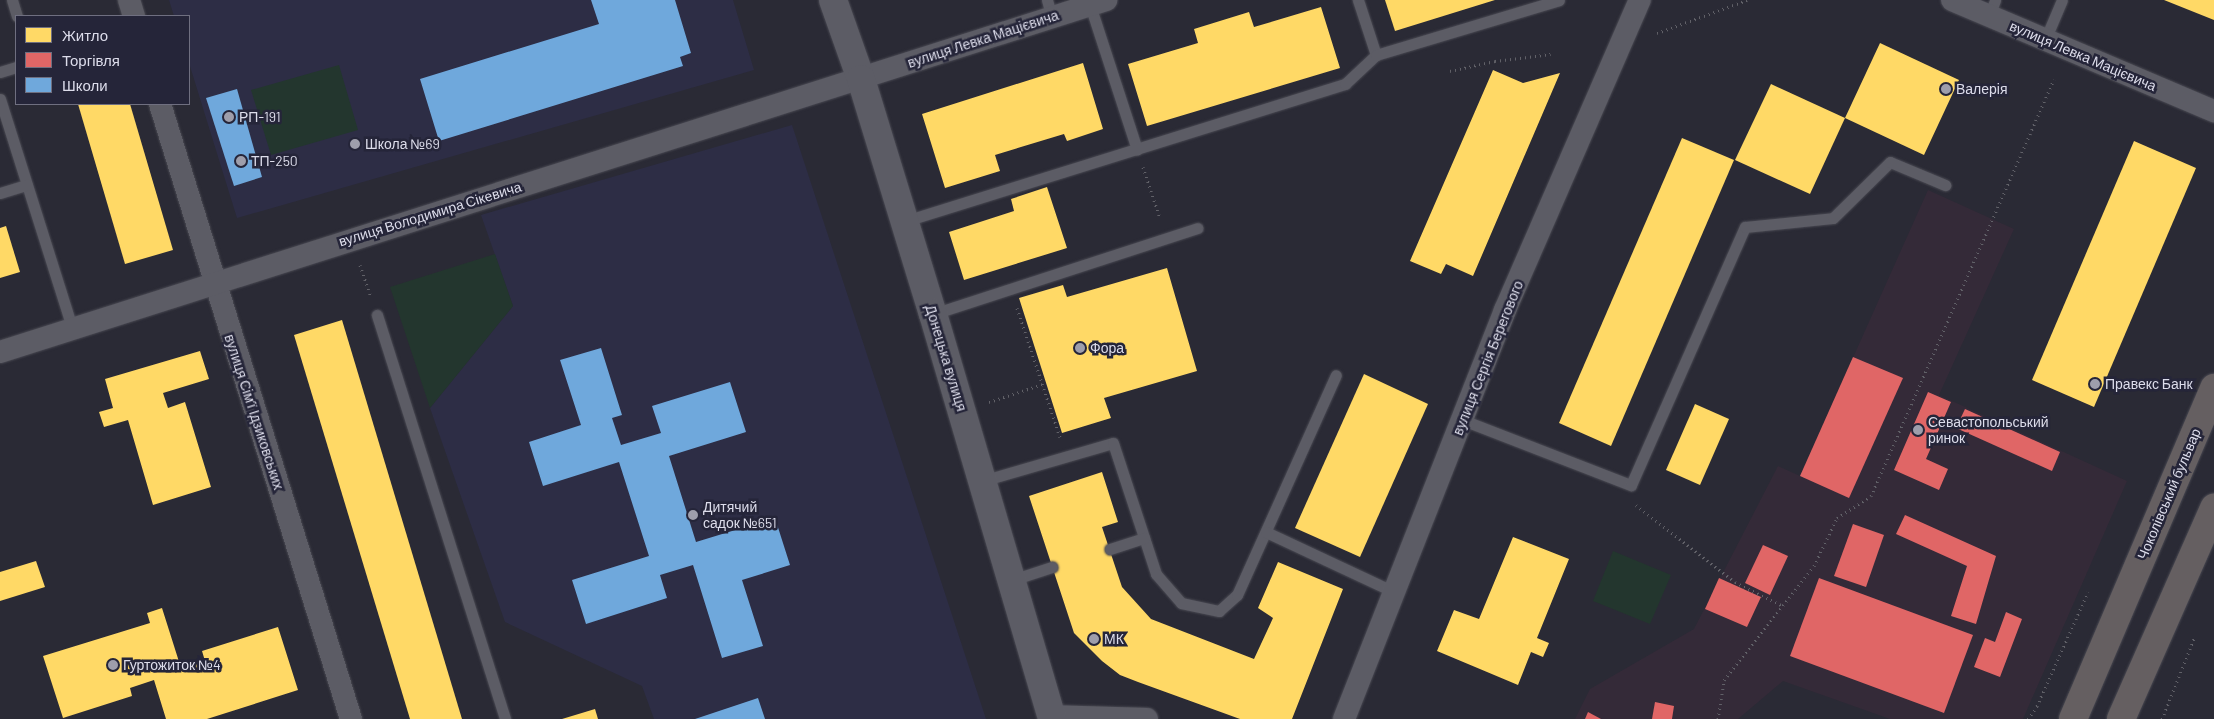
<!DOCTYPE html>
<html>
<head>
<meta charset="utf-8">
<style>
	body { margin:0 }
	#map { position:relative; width:2214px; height:719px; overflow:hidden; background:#2a2a35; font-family:Barlow,sans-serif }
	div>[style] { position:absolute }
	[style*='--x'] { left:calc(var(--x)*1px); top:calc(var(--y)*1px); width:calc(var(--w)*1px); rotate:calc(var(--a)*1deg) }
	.commercial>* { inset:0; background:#342a38 }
	.built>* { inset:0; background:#2d2d45 }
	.green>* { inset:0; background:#23362e }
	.homes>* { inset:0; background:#ffd966 }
	.shops>* { inset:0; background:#e06666 }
	.schools>* { inset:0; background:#6fa8dc }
	.path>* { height:3px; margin-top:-1.5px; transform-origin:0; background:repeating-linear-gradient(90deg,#616168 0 1px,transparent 0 5px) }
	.roads { filter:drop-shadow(0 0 1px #484851) drop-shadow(0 0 1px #484851) }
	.lane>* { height:11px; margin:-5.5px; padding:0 5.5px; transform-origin:5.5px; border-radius:5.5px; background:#5c5c65 }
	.street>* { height:22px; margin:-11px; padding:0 11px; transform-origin:11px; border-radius:11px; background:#5c5c65 }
	.secondary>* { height:28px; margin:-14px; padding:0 14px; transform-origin:14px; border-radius:14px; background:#5c5c65 }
	.primary>* { height:28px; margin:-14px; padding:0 14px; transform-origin:14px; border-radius:14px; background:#655f61 }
	.dots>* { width:14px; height:14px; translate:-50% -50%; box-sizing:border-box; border:2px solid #252539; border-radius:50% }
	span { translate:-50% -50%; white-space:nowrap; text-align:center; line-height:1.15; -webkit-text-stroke:5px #252539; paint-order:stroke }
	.street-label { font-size:14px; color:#ddddeb }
	.poi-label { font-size:14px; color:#ddddeb }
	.left { translate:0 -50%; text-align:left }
	.legend { position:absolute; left:15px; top:15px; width:175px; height:90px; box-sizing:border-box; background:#252539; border:1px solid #6f6f80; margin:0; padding:6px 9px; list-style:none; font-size:15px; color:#ddddeb }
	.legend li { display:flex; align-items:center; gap:10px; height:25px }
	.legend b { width:25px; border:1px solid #6f6f80 }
</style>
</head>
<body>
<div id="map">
	<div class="commercial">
		<div style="clip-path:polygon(1928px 190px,2014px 229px,1939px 395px,2127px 481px,2023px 719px,1890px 719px,1783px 681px,1738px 719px,1575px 719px,1590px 689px,1694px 629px,1778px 466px,1800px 476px)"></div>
	</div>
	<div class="built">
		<div style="clip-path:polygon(169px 0,733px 0,754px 70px,237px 218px,189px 63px,189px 16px,174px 16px)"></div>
		<div style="clip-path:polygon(792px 125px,986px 719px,654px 719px,642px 686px,505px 622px,430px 408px,513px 306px,481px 215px)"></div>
	</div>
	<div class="green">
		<div style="clip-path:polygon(339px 65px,358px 130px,271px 155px,251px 90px)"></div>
		<div style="clip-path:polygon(495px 254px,513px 306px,430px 408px,390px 287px)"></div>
		<div style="clip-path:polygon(1613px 551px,1671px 575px,1650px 624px,1593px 601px)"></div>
	</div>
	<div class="homes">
		<div style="clip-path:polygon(1385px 0,1495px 0,1395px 31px)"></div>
		<div style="clip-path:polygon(2164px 0,2214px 0,2214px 20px)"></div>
		<div style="clip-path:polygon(1321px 7px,1340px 68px,1147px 126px,1128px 64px,1198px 43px,1194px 29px,1249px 12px,1254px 27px)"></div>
		<div style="clip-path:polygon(1880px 43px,1959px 80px,1924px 155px,1845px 118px)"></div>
		<div style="clip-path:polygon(1083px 63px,1103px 129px,1067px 141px,1064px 134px,995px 155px,1000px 171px,945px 188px,922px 114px)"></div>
		<div style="clip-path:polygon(1493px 70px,1523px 83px,1560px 73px,1473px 276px,1446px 264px,1441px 274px,1410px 261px)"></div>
		<div style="clip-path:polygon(1771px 84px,1845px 118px,1810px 194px,1735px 160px)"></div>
		<div style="clip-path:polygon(78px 104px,130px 104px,173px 250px,125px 264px)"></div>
		<div style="clip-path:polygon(1682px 138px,1734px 160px,1611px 446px,1559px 423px)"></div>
		<div style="clip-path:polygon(2134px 141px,2196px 168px,2094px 407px,2032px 380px)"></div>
		<div style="clip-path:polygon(1047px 187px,1067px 248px,964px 280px,949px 232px,1014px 211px,1011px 199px)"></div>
		<div style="clip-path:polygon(6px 226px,20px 272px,0 278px,0 228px)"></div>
		<div style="clip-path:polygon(1167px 268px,1197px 371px,1104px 398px,1111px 418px,1062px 433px,1019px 298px,1063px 285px,1067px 297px)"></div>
		<div style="clip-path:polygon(342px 320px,462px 719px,410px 719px,294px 335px)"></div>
		<div style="clip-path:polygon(200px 351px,209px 379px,163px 393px,168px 408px,185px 402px,211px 487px,153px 505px,128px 420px,104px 427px,99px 412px,113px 408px,105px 379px)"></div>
		<div style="clip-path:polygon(1364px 374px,1428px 404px,1360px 557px,1295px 528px)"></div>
		<div style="clip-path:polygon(1695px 404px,1729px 419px,1700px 485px,1666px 470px)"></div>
		<div style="clip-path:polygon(1102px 472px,1118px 522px,1102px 527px,1122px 587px,1151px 619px,1254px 659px,1273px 618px,1258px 608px,1278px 562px,1343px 589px,1292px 719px,1240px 719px,1138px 682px,1120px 675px,1102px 661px,1074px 633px,1029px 496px)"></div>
		<div style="clip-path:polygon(1513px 537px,1569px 559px,1537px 638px,1549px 643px,1543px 657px,1531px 652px,1518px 685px,1437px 651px,1454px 610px,1479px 619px)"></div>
		<div style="clip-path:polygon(36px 561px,45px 587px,0 601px,0 572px)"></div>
		<div style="clip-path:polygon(162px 608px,181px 668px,205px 661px,202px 651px,278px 627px,298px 690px,207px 719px,166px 719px,154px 680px,130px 688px,132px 696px,63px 718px,43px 656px,150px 623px,147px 613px)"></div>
		<div style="clip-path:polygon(595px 709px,598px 719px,562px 719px)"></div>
	</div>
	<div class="shops">
		<div style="clip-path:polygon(1853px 357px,1903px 378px,1849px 498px,1800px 476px)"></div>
		<div style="clip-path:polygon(1928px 392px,1951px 402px,1926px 459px,1948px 469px,1939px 490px,1894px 470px)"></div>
		<div style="clip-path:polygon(1965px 409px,2060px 452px,2052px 471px,1956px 428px)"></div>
		<div style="clip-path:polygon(1905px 515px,1996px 556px,1976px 624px,1951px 616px,1967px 566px,1896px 534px)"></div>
		<div style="clip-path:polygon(1853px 524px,1884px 535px,1866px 587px,1834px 576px)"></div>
		<div style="clip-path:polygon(1763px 545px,1788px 556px,1770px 595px,1745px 583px)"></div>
		<div style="clip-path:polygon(1719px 578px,1761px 597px,1747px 627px,1705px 609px)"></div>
		<div style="clip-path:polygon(1819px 578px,1973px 635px,1944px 713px,1790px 656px)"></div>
		<div style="clip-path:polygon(2006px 612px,2022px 619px,2000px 677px,1974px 667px,1985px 638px,1995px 642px)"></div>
		<div style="clip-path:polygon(1655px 702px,1674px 706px,1672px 719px,1652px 719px)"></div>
		<div style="clip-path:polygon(1588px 712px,1601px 719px,1585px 719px)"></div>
	</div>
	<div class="schools">
		<div style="clip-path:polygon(591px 0,675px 0,691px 53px,680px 57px,683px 66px,439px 141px,420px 79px,599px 24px)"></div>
		<div style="clip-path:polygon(237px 89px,262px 177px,234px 186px,206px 98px)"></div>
		<div style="clip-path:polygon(601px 348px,622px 415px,612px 418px,621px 445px,661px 433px,652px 406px,730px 382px,746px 432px,669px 456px,696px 542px,775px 518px,790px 565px,742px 580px,763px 646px,722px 658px,693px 565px,660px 575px,667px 598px,586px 624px,572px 580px,649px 556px,619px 462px,543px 486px,529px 442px,581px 425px,560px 360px)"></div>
		<div style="clip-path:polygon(758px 698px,765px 719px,695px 719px)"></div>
	</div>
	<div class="path">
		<div style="--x:1657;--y:33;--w:96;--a:-20.1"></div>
		<div style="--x:1450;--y:71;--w:46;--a:-12.5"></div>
		<div style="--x:1495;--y:61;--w:56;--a:-7.1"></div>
		<div style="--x:1143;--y:167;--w:54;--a:71.6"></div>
		<div style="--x:360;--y:265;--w:34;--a:71"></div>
		<div style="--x:1017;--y:308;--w:136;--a:71.6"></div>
		<div style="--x:989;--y:402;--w:57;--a:-18.4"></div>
		<div style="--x:1636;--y:505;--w:125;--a:37.9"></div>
		<div style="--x:1735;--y:582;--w:54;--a:26.6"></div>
		<div style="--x:1718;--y:719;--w:39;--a:-81"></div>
		<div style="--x:1724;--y:680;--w:145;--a:-51.7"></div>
		<div style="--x:1814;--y:566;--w:53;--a:-64.4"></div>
		<div style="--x:1837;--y:518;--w:40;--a:-32.9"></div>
		<div style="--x:1871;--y:496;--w:455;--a:-66.3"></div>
		<div style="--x:2028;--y:719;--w:16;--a:-55"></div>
		<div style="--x:2037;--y:706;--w:125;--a:-65.9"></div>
		<div style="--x:2162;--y:719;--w:89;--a:-68.3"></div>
	</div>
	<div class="roads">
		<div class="lane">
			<div style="--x:12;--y:0;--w:17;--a:73"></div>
			<div style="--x:1047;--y:0;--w:18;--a:74"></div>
			<div style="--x:1358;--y:0;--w:58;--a:71.9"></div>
			<div style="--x:1090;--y:5;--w:152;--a:72"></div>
			<div style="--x:1989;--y:16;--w:17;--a:-69"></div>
			<div style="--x:2045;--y:40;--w:43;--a:-67"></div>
			<div style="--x:0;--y:72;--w:17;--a:-17"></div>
			<div style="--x:0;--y:99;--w:240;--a:72.5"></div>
			<div style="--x:0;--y:193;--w:28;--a:-17"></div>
			<div style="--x:905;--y:221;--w:461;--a:-17.3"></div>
			<div style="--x:1345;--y:84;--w:42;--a:-43.1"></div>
			<div style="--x:1376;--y:55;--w:191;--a:-16.7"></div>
			<div style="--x:933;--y:314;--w:278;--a:-18"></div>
			<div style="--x:377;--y:315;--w:424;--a:72.4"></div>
			<div style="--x:1463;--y:420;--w:180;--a:21.2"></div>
			<div style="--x:1631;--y:485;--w:282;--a:-66.2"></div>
			<div style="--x:1745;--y:227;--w:88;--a:-5.8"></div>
			<div style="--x:1833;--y:218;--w:80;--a:-44.5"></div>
			<div style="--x:1890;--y:162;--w:60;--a:22.7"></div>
			<div style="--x:982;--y:481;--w:136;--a:-16.2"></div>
			<div style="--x:1113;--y:443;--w:138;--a:71.8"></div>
			<div style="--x:1156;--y:574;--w:38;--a:49"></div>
			<div style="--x:1181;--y:603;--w:39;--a:12"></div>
			<div style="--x:1219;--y:611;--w:24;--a:-42"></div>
			<div style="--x:1237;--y:595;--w:241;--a:-65.8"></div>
			<div style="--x:1266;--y:532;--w:144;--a:25.1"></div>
			<div style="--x:1110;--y:549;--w:36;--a:-18"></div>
			<div style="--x:1012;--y:580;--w:42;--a:-18"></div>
		</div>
		<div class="street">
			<div style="--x:129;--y:0;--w:17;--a:73"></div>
			<div style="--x:1952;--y:0;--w:285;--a:23"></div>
			<div style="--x:160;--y:104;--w:644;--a:72.75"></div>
			<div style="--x:0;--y:352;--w:1161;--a:-17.65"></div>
			<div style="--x:1051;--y:716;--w:96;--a:1.8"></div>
			<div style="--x:1344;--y:719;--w:440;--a:-68.5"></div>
			<div style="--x:1505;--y:310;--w:338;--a:-66.5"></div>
		</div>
		<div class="secondary">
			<div style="--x:833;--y:0;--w:84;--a:70.5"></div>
			<div style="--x:861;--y:79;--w:246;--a:73"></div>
			<div style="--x:933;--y:314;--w:422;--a:73.6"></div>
		</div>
		<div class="primary">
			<div style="--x:2073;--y:719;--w:360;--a:-66.9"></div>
			<div style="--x:2121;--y:719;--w:231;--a:-66.2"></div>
		</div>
	</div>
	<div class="dots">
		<div style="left:1946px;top:89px;background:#9e9eab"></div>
		<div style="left:229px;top:117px;background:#9e9eab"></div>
		<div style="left:355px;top:144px;background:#9e9eab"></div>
		<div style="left:241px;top:161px;background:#9e9eab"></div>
		<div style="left:1080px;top:348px;background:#9e9eab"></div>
		<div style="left:2095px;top:384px;background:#9e9eab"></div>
		<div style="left:1918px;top:430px;background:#9e9eab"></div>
		<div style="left:693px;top:515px;background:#9e9eab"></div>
		<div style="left:1094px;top:639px;background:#9e9eab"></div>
		<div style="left:113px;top:665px;background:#9e9eab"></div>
	</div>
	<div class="street-label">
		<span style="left:983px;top:39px;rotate:-18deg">вулиця Левка Мацієвича</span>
		<span style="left:2083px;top:56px;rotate:23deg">вулиця Левка Мацієвича</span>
		<span style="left:430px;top:214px;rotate:-17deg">вулиця Володимира Сікевича</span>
		<span style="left:946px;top:358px;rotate:73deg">Донецька вулиця</span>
		<span style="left:1488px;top:358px;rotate:-68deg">вулиця Сергія Берегового</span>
		<span style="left:254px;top:412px;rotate:72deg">вулиця Сімʼї Ідзиковських</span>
		<span style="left:2169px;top:494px;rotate:-67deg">Чоколівський бульвар</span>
	</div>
	<div class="poi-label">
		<span class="left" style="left:1956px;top:89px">Валерія</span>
		<span class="left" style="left:239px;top:117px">РП-191</span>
		<span class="left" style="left:365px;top:144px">Школа №69</span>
		<span class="left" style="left:251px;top:161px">ТП-250</span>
		<span class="left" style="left:1090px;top:348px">Фора</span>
		<span class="left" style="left:2105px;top:384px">Правекс Банк</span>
		<span class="left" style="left:1928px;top:430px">Севастопольський<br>ринок</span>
		<span class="left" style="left:703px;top:515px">Дитячий<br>садок №651</span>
		<span class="left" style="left:1104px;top:639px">МК</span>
		<span class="left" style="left:123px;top:665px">Гуртожиток №4</span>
	</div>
	<ul class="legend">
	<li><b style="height:14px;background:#ffd966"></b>Житло</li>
	<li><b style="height:14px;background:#e06666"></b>Торгівля</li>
	<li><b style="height:14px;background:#6fa8dc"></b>Школи</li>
	</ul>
</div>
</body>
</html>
